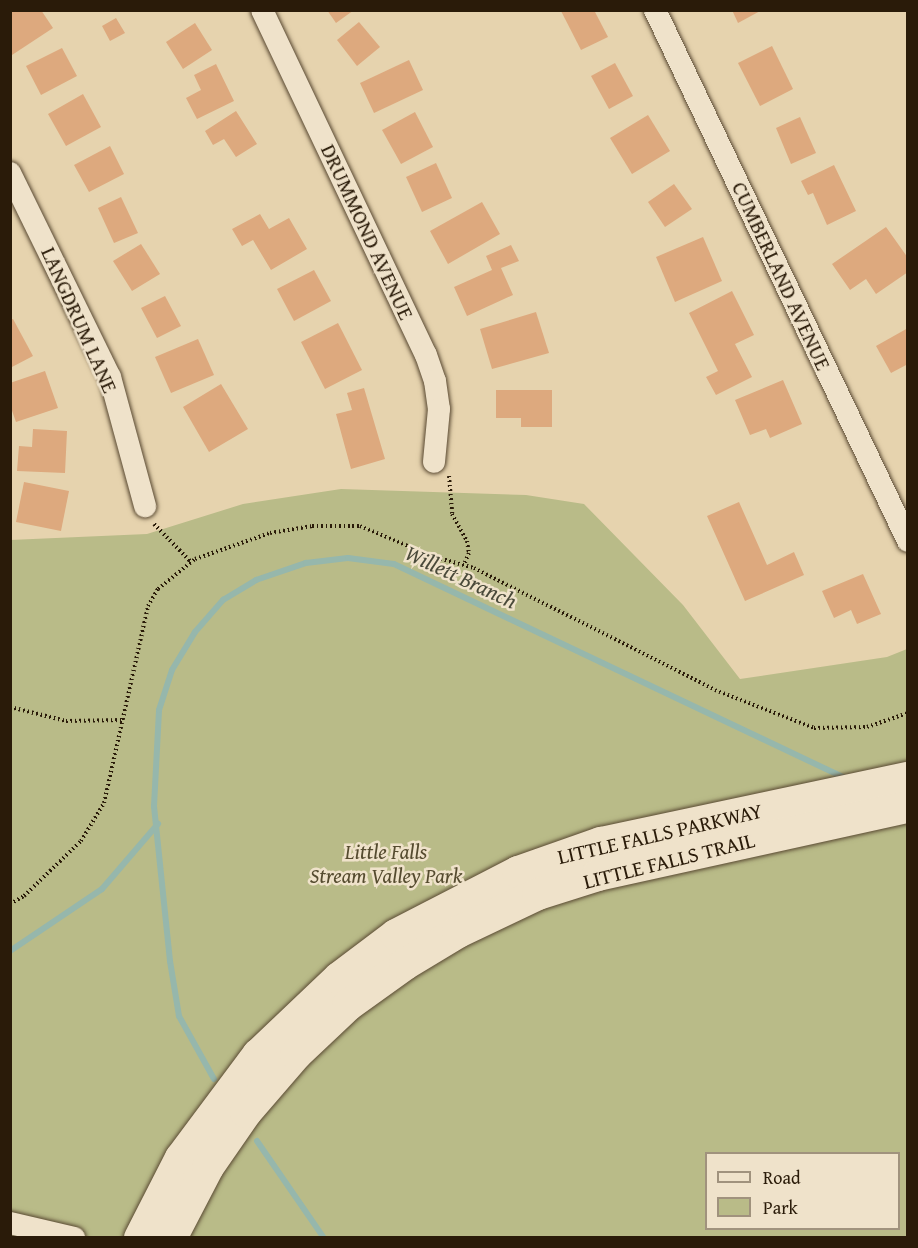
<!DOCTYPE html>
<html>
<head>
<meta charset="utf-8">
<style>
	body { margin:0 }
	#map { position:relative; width:918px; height:1248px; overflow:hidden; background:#e6d3ae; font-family:"Gentium Book Plus",serif }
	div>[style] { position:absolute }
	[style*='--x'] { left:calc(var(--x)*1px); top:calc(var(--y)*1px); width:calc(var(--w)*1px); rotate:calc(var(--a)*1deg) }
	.green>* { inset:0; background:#b9bb88 }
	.stream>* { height:6px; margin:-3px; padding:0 3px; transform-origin:3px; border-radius:3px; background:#96b7ac }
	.building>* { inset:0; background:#dda97e }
	.path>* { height:4px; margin-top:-2px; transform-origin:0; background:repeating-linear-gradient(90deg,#2a1b09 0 1.5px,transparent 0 4.5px) }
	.roads { filter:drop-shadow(0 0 2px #594932) drop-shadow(0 0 2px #594932) }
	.minor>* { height:22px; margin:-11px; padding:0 11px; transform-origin:11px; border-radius:11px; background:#efe2ca }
	.secondary>* { height:32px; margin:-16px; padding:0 16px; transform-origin:16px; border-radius:16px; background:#efe2ca }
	span { translate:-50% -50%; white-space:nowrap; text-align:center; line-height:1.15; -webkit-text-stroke:5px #efe2ca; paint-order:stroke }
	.street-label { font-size:21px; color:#2a1b09 }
	.park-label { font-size:21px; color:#554b2f; font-style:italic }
	.water-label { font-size:22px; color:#4a4a3a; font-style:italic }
	.frame { position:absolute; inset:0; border:12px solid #2a1b09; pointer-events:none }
	.legend { position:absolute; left:705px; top:1152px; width:195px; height:78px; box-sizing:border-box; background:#efe2ca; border:2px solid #a0927d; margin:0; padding:8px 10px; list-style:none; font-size:18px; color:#2a1b09 }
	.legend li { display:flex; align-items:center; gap:12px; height:30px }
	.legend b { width:30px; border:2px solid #a0927d }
</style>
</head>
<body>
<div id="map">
	<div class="green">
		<div style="clip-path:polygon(evenodd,341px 489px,526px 495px,584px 504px,683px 605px,740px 679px,887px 657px,907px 649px,907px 1237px,11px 1237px,10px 540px,147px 534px,243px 504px,341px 489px,706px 1154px,898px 1154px,898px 1228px,706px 1228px,706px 1154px)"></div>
	</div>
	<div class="stream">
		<div style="--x:10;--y:951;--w:111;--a:-34"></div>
		<div style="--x:102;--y:889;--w:86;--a:-49.3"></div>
		<div style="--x:214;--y:1079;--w:72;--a:-119.1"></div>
		<div style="--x:179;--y:1016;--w:56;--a:-99.3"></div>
		<div style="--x:170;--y:961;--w:156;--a:-95.9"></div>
		<div style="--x:154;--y:806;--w:96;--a:-87"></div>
		<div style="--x:159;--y:710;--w:42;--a:-72"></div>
		<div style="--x:172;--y:670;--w:44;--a:-58.8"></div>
		<div style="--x:195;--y:632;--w:43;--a:-48.8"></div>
		<div style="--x:223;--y:600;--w:39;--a:-31"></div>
		<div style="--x:256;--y:580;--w:53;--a:-18.8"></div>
		<div style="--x:306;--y:563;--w:42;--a:-6.8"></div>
		<div style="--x:348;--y:558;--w:46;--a:7.4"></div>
		<div style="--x:394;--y:564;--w:501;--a:25.39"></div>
		<div style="--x:257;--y:1141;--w:118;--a:55.4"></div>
	</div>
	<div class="building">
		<div style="clip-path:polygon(10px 10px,41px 10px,53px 28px,12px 55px)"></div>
		<div style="clip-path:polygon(327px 10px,354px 10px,336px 23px)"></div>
		<div style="clip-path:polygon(594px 10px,608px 37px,581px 50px,561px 11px)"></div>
		<div style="clip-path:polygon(732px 10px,762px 10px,738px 23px)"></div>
		<div style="clip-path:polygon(116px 18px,125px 33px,110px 41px,102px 26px)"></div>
		<div style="clip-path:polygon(359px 22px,380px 47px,357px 66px,337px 40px)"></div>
		<div style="clip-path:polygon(195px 23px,212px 50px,183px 69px,166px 42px)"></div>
		<div style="clip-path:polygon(772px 46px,793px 89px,760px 106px,738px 63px)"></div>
		<div style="clip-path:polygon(62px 48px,77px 76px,41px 95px,26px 66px)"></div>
		<div style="clip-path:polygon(409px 60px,423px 90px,374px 113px,360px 83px)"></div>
		<div style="clip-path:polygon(615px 63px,633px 96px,609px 109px,591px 76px)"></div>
		<div style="clip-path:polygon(216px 64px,234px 101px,197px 119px,186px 98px,201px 90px,194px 75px)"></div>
		<div style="clip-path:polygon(83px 94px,101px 127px,66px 146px,48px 114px)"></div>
		<div style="clip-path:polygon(236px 111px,257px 144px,236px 157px,224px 139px,213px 145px,205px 131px)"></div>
		<div style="clip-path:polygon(415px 112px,433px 147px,401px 164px,382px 130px)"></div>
		<div style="clip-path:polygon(648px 115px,670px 151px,632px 174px,610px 138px)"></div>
		<div style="clip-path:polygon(800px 117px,816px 153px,791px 164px,776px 128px)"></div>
		<div style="clip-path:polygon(110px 146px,124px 174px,89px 192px,74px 165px)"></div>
		<div style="clip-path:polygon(436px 163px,452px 198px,422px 212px,406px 177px)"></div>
		<div style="clip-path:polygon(834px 165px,856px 211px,827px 225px,813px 193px,808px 195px,801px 181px)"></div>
		<div style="clip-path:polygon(674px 184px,692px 209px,665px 227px,648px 202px)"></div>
		<div style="clip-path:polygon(121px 197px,138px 233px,114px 243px,98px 208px)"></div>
		<div style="clip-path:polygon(482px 202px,500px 234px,448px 264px,430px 231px)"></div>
		<div style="clip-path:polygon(260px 214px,269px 229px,289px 218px,307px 249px,271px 270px,253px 240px,242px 246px,232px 229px)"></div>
		<div style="clip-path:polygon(886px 227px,908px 258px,908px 272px,876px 294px,866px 279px,850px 290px,832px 264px)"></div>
		<div style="clip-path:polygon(703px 237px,722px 281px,675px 302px,656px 257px)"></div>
		<div style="clip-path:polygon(141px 244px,160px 274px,132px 291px,113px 261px)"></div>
		<div style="clip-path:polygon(511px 245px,519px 261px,501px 268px,513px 295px,467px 316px,454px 287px,492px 270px,486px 256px)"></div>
		<div style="clip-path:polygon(314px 270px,331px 301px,294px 321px,277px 289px)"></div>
		<div style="clip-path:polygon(732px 291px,754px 335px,735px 344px,752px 377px,716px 395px,706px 377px,718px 371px,689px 313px)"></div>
		<div style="clip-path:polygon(165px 296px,181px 326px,157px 338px,141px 308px)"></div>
		<div style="clip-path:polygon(536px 312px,549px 353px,492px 369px,480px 329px)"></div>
		<div style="clip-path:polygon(13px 319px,33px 356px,10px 368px,10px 320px)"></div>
		<div style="clip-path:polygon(338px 323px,362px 370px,325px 389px,301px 342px)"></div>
		<div style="clip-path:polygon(908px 328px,908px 364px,891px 373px,876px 346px)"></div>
		<div style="clip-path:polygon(198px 339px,214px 375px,171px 393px,155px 357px)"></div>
		<div style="clip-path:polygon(45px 371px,58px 408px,16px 422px,10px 405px,10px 383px)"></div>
		<div style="clip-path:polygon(783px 380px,802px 424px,770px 438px,766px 429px,750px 435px,735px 400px)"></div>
		<div style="clip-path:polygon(221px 384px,248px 429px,209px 452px,183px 407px)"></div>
		<div style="clip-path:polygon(364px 388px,385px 459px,351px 469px,336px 414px,352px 410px,347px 393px)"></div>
		<div style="clip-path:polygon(496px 390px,552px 390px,552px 427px,521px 427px,521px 418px,496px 418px)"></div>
		<div style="clip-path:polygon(33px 429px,67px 431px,65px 473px,17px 471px,19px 446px,32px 447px)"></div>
		<div style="clip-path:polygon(24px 482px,69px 491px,61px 531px,16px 522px)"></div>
		<div style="clip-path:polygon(739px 502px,767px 565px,794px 552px,804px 575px,745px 601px,707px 516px)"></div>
		<div style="clip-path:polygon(863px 574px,881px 614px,857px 624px,851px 610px,834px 618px,822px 591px)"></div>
	</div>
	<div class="path">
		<div style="--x:449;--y:476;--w:38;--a:85"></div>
		<div style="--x:452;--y:514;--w:31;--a:61"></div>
		<div style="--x:467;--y:541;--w:12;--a:81"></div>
		<div style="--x:469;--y:553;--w:13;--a:113"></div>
		<div style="--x:154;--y:524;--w:53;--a:45.8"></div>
		<div style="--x:10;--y:707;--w:58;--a:14"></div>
		<div style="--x:66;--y:721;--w:56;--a:-1"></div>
		<div style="--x:10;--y:904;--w:16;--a:-30"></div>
		<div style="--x:24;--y:896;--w:79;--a:-44"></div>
		<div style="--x:81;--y:841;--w:44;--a:-58.8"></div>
		<div style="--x:104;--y:803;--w:202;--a:-77.4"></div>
		<div style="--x:148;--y:606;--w:20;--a:-60"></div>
		<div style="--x:158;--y:589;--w:48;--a:-39"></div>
		<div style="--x:195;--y:559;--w:79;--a:-19.1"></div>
		<div style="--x:270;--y:533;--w:43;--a:-9.5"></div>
		<div style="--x:312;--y:526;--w:48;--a:0"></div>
		<div style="--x:360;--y:526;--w:78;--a:22.6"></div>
		<div style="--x:432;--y:556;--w:44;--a:15.9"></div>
		<div style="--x:474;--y:568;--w:270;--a:26.8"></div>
		<div style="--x:715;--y:690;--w:106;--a:21"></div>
		<div style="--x:814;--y:728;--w:53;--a:-1.1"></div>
		<div style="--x:867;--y:727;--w:43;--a:-18.9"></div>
	</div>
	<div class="roads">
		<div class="minor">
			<div style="--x:262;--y:10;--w:382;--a:64.6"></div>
			<div style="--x:426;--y:355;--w:28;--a:71"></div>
			<div style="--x:435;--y:381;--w:28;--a:82"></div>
			<div style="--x:439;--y:409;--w:53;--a:95.4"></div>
			<div style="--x:655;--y:10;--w:588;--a:64.52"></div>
			<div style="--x:10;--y:173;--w:227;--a:63.9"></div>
			<div style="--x:110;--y:377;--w:134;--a:74.8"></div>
			<div style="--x:10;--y:1223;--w:66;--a:13.2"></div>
		</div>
		<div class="secondary">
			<div style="--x:140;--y:1238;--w:90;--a:-62.9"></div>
			<div style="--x:181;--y:1158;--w:129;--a:-53.2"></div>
			<div style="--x:258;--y:1055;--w:112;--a:-43.5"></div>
			<div style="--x:339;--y:978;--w:71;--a:-37"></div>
			<div style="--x:396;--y:935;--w:137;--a:-27.3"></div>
			<div style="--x:518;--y:872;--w:88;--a:-19.3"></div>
			<div style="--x:601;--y:843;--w:314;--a:-12"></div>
			<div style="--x:171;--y:1238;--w:80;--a:-62.5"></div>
			<div style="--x:208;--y:1167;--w:67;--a:-55.4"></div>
			<div style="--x:246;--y:1112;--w:77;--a:-49.2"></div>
			<div style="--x:296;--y:1054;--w:71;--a:-43.3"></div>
			<div style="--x:348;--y:1005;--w:70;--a:-35.7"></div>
			<div style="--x:405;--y:964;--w:62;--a:-31.1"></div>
			<div style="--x:458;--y:932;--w:89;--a:-25.4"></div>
			<div style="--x:538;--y:894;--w:63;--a:-17.6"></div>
			<div style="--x:598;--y:875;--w:317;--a:-12.4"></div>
		</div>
	</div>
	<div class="street-label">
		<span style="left:367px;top:232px;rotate:65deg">DRUMMOND AVENUE</span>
		<span style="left:781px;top:276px;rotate:65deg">CUMBERLAND AVENUE</span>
		<span style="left:79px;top:320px;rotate:66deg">LANGDRUM LANE</span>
		<span style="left:660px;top:834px;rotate:-13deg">LITTLE FALLS PARKWAY</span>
		<span style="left:669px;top:861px;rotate:-14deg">LITTLE FALLS TRAIL</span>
	</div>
	<div class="park-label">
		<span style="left:386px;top:864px">Little Falls<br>Stream Valley Park</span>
	</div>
	<div class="water-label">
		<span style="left:461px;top:577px;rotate:25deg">Willett Branch</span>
	</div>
	<div class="frame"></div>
	<ul class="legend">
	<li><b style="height:8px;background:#efe2ca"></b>Road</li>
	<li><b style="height:16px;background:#b9bb88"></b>Park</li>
	</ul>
</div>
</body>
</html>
